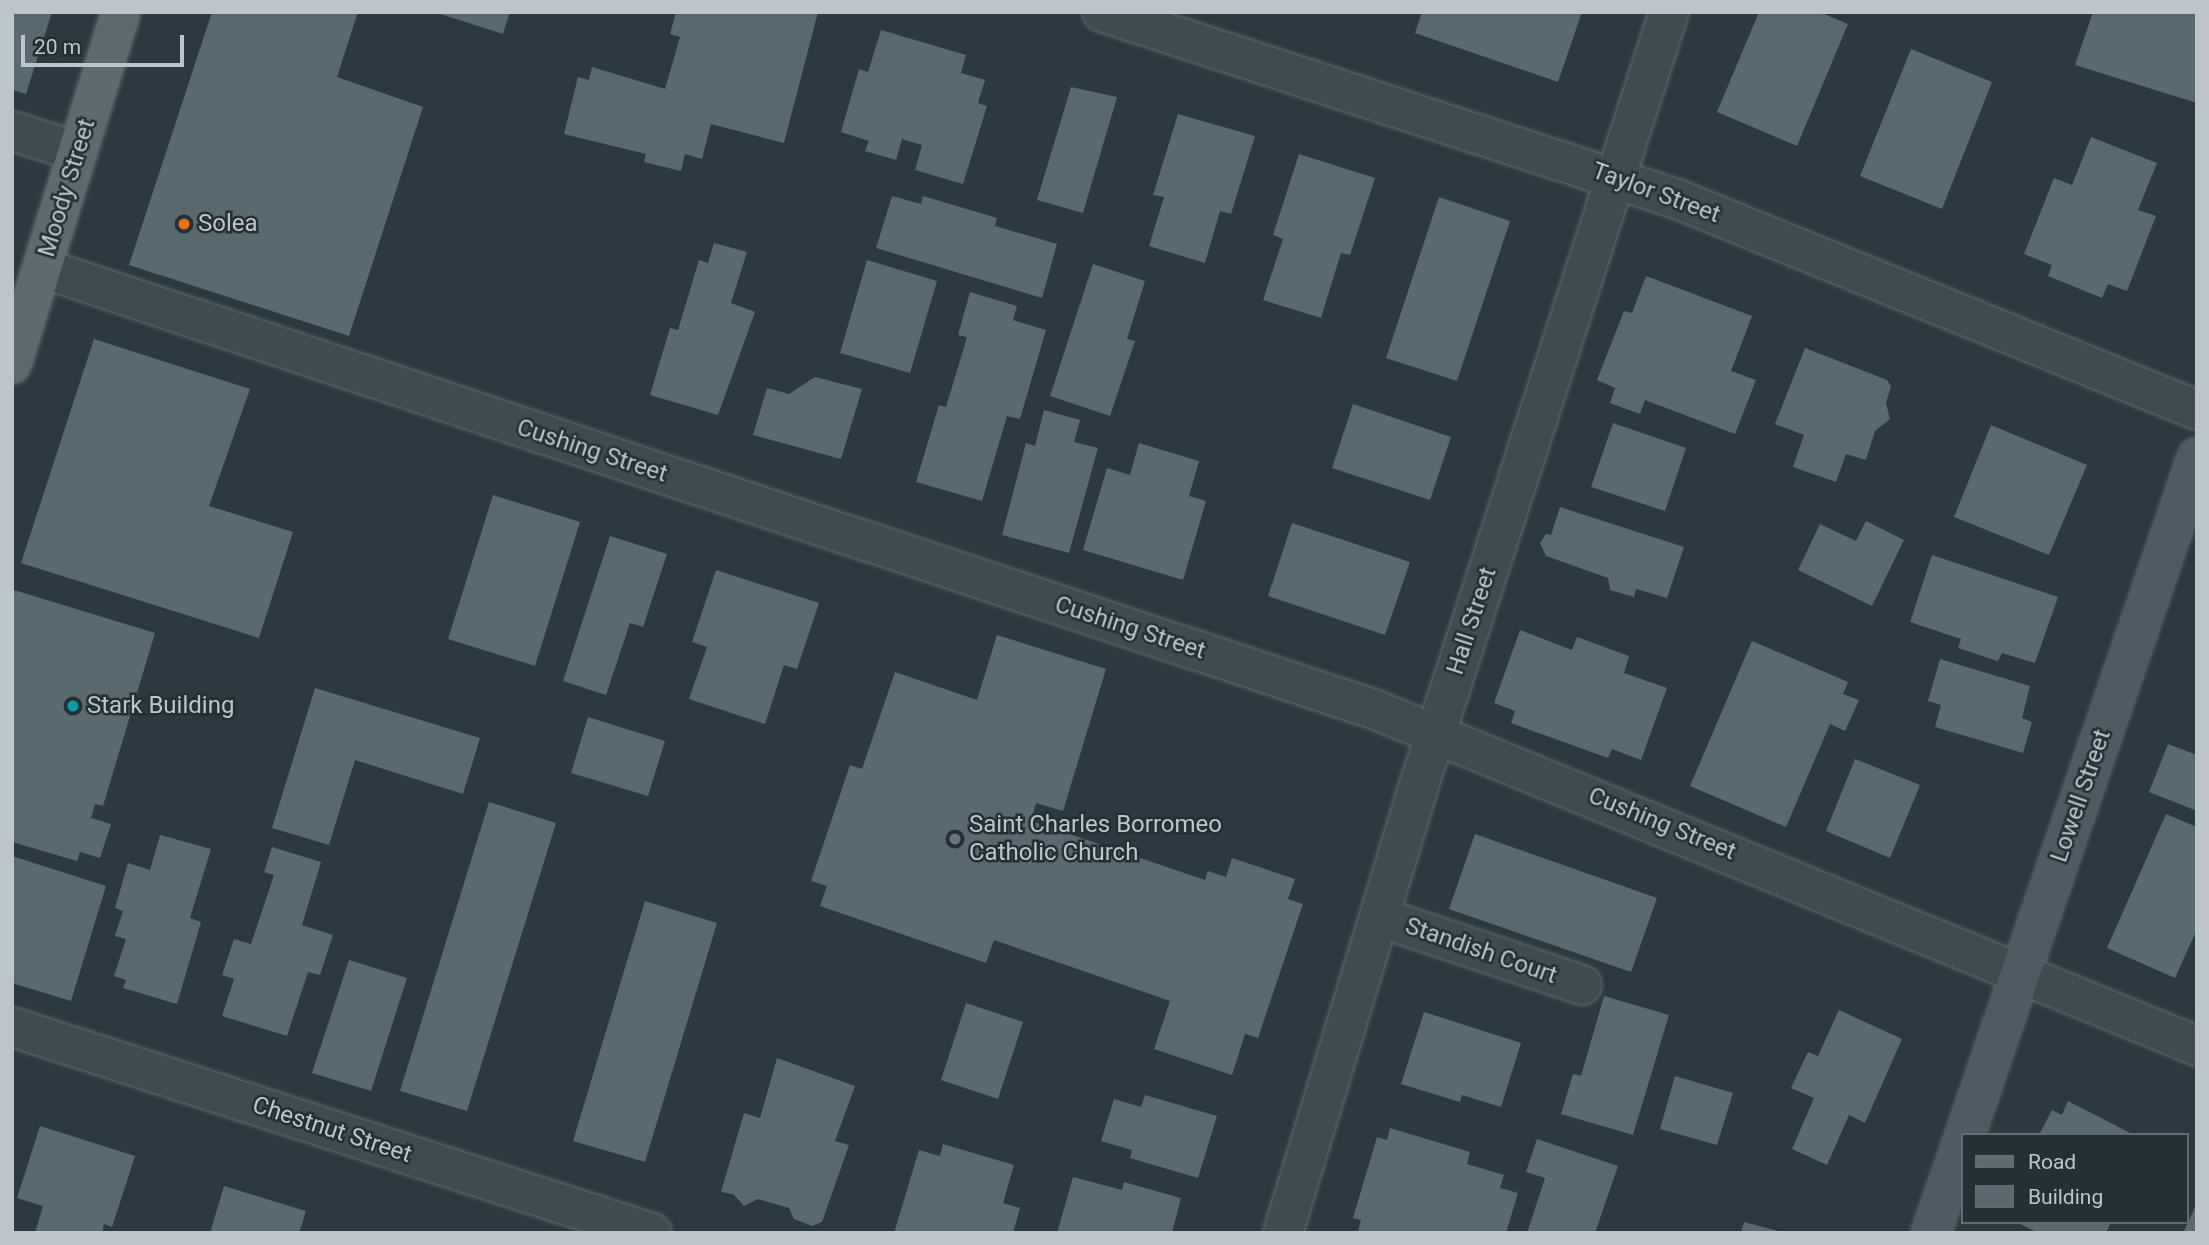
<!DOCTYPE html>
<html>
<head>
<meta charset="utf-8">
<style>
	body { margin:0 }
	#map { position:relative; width:2209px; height:1245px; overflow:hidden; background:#2b3a40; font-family:Roboto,sans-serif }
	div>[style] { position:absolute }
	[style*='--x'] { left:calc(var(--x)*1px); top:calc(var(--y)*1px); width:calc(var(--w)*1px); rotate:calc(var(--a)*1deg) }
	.building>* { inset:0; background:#596970 }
	.roads { filter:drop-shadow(0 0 2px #5d686e) drop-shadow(0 0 2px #5d686e) }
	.street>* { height:38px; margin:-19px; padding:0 19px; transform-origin:19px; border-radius:19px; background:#3f4b51 }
	.secondary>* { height:38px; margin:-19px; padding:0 19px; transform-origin:19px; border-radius:19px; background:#4d5b63 }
	.primary>* { height:38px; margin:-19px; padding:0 19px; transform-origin:19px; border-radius:19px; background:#5d6a70 }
	.dots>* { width:19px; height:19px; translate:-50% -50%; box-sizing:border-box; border:4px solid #233036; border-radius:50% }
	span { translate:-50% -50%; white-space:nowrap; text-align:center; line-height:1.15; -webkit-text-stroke:5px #233036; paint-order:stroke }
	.street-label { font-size:24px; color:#bcc5cb }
	.poi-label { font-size:24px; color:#bcc5cb }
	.left { translate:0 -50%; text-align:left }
	.frame { position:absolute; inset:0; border:14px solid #bcc5cb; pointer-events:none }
	.legend { position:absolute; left:1961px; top:1133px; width:228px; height:91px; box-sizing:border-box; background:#233036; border:2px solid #606c72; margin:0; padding:9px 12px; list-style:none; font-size:21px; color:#bcc5cb }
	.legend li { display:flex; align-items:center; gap:14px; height:35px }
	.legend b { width:35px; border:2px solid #606c72 }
	.scale { position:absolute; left:21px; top:35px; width:163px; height:32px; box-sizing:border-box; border:4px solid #bcc5cb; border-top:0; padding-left:9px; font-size:21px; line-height:24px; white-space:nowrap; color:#bcc5cb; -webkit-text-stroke:5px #233036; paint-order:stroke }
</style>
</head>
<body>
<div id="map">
	<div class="building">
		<div style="clip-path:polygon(12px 12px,52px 12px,26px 94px,12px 90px)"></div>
		<div style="clip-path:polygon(212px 12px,358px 12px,337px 77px,423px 107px,349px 336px,129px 265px)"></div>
		<div style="clip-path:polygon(434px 12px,510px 12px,503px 34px)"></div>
		<div style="clip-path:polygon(676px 12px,818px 12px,784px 143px,711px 124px,702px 159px,685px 154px,681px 171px,644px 162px,646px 154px,564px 134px,578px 77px,589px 80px,592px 67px,665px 89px,680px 37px,670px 34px)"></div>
		<div style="clip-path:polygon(1422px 12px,1582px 12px,1558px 82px,1415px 33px)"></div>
		<div style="clip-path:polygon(1759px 12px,1819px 12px,1848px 24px,1797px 146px,1717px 112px)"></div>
		<div style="clip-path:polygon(2093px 12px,2197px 12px,2197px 103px,2075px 65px)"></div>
		<div style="clip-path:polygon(881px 30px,966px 55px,961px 73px,985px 80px,978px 103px,987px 106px,963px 184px,915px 170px,922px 145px,902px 139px,896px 160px,865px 151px,869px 141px,841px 132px,859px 69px,868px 72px)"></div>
		<div style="clip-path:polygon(1911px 49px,1992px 82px,1942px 209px,1860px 176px)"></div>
		<div style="clip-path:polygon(1071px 87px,1117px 97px,1083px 213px,1037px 200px)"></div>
		<div style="clip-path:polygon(1178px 114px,1255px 136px,1231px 214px,1220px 211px,1205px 263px,1149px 246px,1164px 197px,1153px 195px)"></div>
		<div style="clip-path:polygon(2091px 137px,2157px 163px,2138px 210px,2156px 216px,2127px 291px,2108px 284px,2102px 298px,2048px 276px,2052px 265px,2024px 254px,2054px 178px,2072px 185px)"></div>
		<div style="clip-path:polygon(1299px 154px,1375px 178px,1350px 255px,1341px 253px,1321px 318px,1263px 300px,1283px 239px,1273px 235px)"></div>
		<div style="clip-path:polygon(892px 196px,921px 204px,923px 196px,997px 218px,995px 226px,1057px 244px,1042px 298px,876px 248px)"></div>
		<div style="clip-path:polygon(1439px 197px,1510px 221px,1457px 381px,1386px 358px)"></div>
		<div style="clip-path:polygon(714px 243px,747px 252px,731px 303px,755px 312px,718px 415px,650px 395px,670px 328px,678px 330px,699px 260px,708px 263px)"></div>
		<div style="clip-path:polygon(867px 260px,937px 281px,910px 373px,840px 353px)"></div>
		<div style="clip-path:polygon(1093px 264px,1145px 281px,1127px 339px,1135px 341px,1110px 416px,1050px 396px)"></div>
		<div style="clip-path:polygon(1646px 276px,1752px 316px,1731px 371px,1756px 380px,1735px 434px,1645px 400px,1640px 414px,1610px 403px,1615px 388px,1597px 380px,1624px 311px,1632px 313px)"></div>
		<div style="clip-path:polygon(970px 292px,1017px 306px,1013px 320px,1046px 330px,1020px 419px,1007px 416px,982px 501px,916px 482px,939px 405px,946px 407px,967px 337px,958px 335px)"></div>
		<div style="clip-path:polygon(94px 339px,250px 389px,209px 506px,293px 532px,259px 638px,21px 563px)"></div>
		<div style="clip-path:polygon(1805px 348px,1887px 380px,1891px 386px,1886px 403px,1890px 419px,1875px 431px,1866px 460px,1846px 454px,1836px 482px,1793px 467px,1804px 435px,1775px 424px)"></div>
		<div style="clip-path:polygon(815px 377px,862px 389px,841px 459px,753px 435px,767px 388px,789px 394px)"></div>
		<div style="clip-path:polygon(1353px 404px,1451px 437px,1430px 500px,1332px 468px)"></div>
		<div style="clip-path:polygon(1044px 410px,1080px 420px,1074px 442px,1098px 448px,1069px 553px,1002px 535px,1026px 443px,1035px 446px)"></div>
		<div style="clip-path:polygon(1613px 423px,1686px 448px,1665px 511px,1591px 487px)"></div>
		<div style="clip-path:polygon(1991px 425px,2087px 465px,2049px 555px,1954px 517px)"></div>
		<div style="clip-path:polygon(1139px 443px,1199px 461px,1189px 496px,1206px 501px,1183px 580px,1083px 550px,1107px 468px,1130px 475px)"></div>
		<div style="clip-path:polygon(493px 495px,580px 522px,535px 666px,448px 639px)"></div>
		<div style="clip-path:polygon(1560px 507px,1684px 547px,1667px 598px,1636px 589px,1634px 597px,1610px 590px,1608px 578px,1546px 556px,1540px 543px,1546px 534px,1551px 535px)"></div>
		<div style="clip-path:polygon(1866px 521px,1904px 540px,1872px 606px,1798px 570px,1820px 524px,1856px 541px)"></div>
		<div style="clip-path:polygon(1292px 523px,1410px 562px,1385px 635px,1268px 596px)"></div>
		<div style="clip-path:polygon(610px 536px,667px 554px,643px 627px,630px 623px,606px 695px,563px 681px)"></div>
		<div style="clip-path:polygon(1932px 555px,2058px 597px,2035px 663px,2002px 653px,1998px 661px,1958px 648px,1961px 639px,1910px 622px)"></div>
		<div style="clip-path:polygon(716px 570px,819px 603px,797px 669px,784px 665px,765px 724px,689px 699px,707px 647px,692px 642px)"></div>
		<div style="clip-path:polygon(14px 590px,155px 633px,103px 806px,95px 804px,91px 818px,111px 824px,100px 858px,80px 852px,77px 861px,12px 842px)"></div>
		<div style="clip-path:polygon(1520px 630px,1572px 650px,1577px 637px,1629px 656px,1624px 673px,1667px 688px,1641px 760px,1612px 749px,1608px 758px,1511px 723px,1515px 711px,1494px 703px)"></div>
		<div style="clip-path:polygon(997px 635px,1106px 669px,1063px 811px,1036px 803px,1031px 821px,1205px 880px,1208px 871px,1226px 877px,1232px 858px,1295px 879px,1288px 899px,1303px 904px,1258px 1038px,1245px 1034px,1232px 1075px,1154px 1049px,1170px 1001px,994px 940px,986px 963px,820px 906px,827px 886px,811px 881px,850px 765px,862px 769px,895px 672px,977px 700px)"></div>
		<div style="clip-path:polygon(1752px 641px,1848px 682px,1843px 694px,1859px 700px,1845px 731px,1830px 724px,1786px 827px,1690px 786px)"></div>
		<div style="clip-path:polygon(1940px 659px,2030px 686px,2022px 718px,2032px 722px,2023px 753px,1935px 727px,1941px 705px,1928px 701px)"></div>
		<div style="clip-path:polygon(315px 688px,480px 738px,463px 794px,355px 760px,329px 845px,272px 828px)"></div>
		<div style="clip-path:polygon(588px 717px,665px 741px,648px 796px,571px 773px)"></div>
		<div style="clip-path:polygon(2168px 744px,2197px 755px,2197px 811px,2149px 792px)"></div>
		<div style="clip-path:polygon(1855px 759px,1920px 785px,1890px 858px,1826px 831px)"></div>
		<div style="clip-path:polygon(489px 802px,556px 823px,467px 1111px,400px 1091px)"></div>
		<div style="clip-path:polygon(2166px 814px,2197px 827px,2197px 929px,2175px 978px,2107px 948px)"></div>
		<div style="clip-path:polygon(1475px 834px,1657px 898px,1631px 972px,1449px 909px)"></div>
		<div style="clip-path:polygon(160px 835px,211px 849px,190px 918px,201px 922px,177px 1004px,123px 988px,126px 980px,114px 976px,126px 939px,115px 936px,123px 911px,115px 908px,128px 863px,150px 870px)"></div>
		<div style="clip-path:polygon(272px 847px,321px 862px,302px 925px,333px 935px,320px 975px,308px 972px,287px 1036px,222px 1016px,234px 979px,222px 975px,234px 939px,251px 944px,274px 875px,264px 872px)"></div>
		<div style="clip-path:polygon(12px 856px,106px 886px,71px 1001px,12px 983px)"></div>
		<div style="clip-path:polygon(645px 901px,717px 923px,645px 1162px,573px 1141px)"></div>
		<div style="clip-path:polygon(349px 960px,407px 978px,371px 1091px,312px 1073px)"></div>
		<div style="clip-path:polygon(1604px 996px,1669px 1015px,1633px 1135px,1561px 1114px,1573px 1074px,1581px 1076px)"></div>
		<div style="clip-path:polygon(966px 1003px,1023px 1022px,998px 1099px,941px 1080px)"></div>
		<div style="clip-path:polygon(1839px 1010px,1902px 1039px,1865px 1123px,1849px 1115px,1827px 1165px,1792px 1149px,1814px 1098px,1791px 1088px,1808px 1052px,1818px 1056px)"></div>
		<div style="clip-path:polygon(1424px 1012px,1521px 1043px,1501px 1107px,1462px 1095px,1460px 1102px,1401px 1084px)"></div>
		<div style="clip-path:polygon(777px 1058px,855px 1086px,835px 1141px,849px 1145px,822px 1222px,812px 1226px,794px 1219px,789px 1208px,758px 1199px,744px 1206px,733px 1194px,721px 1192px,744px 1113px,760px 1118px)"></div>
		<div style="clip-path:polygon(1675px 1076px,1733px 1093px,1717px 1145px,1660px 1129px)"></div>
		<div style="clip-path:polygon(1145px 1095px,1217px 1116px,1198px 1178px,1130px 1158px,1132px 1150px,1101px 1141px,1114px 1099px,1141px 1107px)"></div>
		<div style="clip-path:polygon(2068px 1101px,2134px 1135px,2039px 1135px,2052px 1110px,2062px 1115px)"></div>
		<div style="clip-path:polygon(40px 1126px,135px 1156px,112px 1227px,104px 1224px,102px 1233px,35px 1233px,43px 1206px,17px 1198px)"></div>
		<div style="clip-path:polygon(1390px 1128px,1470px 1152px,1467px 1164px,1504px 1175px,1500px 1188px,1518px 1193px,1506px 1233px,1358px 1231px,1361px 1220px,1353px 1218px,1377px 1137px,1387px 1140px)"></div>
		<div style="clip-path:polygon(1537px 1139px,1618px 1166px,1595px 1233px,1527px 1233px,1545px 1178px,1526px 1172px)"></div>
		<div style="clip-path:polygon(943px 1144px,1014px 1165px,1003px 1203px,1020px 1208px,1013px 1233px,894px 1233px,919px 1150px,940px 1156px)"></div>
		<div style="clip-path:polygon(1073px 1177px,1122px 1190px,1124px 1182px,1181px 1198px,1172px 1233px,1057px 1233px)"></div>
		<div style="clip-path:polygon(224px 1186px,306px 1211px,299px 1233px,210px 1233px)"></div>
		<div style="clip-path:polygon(2197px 1203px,2197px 1233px,2183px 1233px)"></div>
		<div style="clip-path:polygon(1744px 1222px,1782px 1232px,1782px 1233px,1741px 1233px)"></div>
		<div style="clip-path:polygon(2017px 1222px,2111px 1222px,2106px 1233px,2038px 1233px)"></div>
	</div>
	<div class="roads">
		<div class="street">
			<div style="--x:1102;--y:12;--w:605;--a:18.02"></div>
			<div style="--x:1677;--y:199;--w:561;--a:22.09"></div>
			<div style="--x:12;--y:131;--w:69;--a:17.7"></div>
			<div style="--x:42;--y:268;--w:1405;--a:18.33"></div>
			<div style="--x:1376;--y:710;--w:887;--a:22.26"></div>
			<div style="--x:1379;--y:917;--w:214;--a:18.5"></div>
			<div style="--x:12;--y:1027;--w:672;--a:17.84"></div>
			<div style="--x:1283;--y:1233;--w:475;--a:-73.1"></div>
			<div style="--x:1421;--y:779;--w:806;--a:-72.08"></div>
		</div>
		<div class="secondary">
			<div style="--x:1965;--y:1135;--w:716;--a:-71.08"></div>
			<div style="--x:1931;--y:1233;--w:94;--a:-70.8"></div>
		</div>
		<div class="primary">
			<div style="--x:12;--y:364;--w:368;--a:-72.8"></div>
		</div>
	</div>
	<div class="dots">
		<div style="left:184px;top:224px;background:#e8710a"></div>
		<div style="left:73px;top:706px;background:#0f9aa8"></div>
		<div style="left:955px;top:839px;background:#6b7280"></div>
	</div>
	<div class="street-label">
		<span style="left:67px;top:188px;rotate:-73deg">Moody Street</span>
		<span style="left:1656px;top:193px;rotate:20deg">Taylor Street</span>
		<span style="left:592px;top:451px;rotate:18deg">Cushing Street</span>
		<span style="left:1472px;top:621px;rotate:-72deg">Hall Street</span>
		<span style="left:1130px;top:628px;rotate:18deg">Cushing Street</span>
		<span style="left:2081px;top:796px;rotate:-71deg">Lowell Street</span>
		<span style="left:1662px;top:824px;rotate:22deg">Cushing Street</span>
		<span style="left:1481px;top:951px;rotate:19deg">Standish Court</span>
		<span style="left:332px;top:1130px;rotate:18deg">Chestnut Street</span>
	</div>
	<div class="poi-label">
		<span class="left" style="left:198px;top:224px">Solea</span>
		<span class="left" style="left:87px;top:706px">Stark Building</span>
		<span class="left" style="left:969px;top:839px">Saint Charles Borromeo<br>Catholic Church</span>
	</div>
	<div class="frame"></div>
	<ul class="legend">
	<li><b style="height:9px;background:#5d6a70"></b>Road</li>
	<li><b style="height:19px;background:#596970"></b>Building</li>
	</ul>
	<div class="scale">20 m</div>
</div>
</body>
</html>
